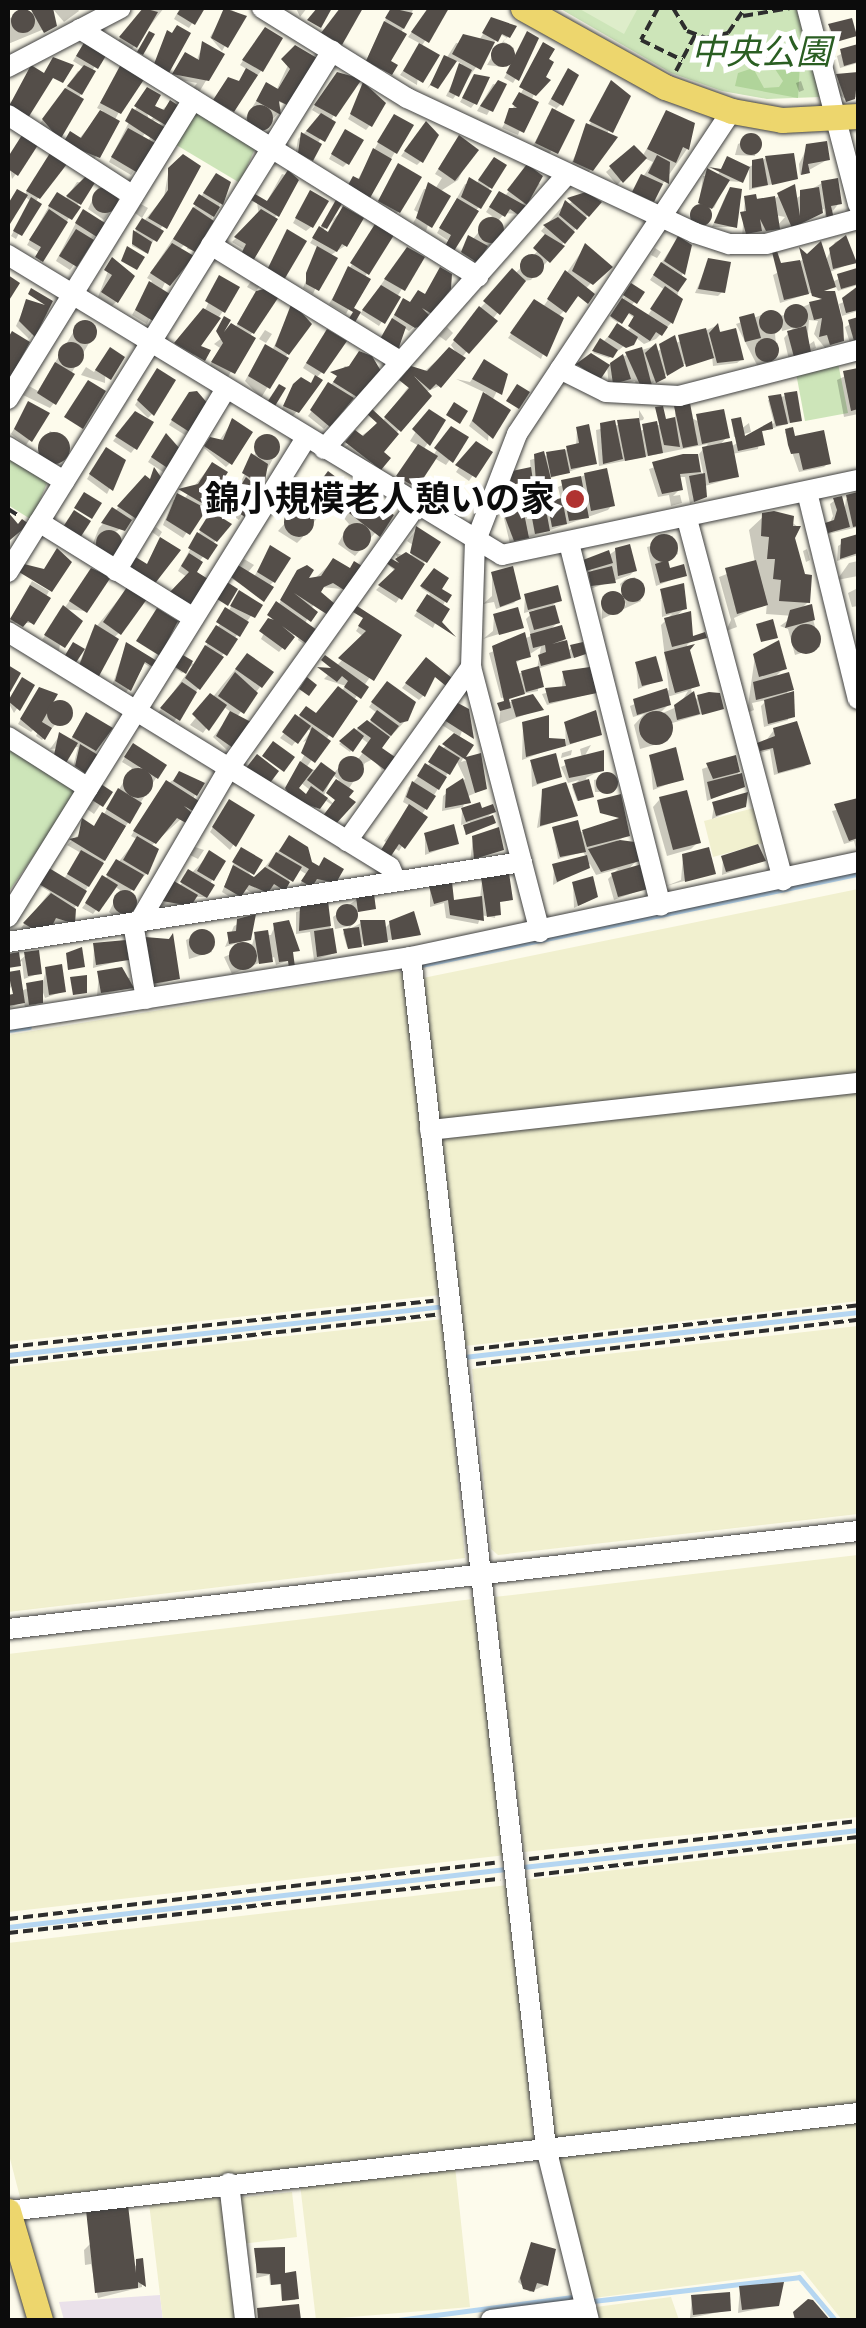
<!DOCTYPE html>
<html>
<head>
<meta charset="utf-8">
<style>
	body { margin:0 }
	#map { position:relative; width:866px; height:2328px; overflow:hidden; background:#fdfbec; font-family:"Zilla Slab","Noto Sans JP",serif }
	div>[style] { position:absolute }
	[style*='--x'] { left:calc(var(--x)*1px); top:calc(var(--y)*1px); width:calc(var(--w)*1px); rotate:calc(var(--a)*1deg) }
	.industrial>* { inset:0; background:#eae1ea }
	.farmland>* { inset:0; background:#f1f0cf }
	.green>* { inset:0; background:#cde5b9 }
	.forest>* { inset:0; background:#b0d49a }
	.pitch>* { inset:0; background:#deedca }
	.shadow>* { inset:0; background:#0003 }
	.round { border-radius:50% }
	.stream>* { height:5px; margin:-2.5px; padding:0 2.5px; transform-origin:2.5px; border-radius:2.5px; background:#b5d6f1 }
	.building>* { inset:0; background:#544e49 }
	.path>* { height:4px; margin-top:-2px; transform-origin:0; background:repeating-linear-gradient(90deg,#2e2e2e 0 10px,transparent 0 15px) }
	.roads { filter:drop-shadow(0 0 2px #3f3f3f) drop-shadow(0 0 2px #3f3f3f) }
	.minor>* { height:20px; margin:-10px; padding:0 10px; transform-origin:10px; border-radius:10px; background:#fff }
	.major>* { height:25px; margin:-12.5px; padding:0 12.5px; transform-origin:12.5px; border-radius:12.5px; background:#edd66d }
	.dots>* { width:28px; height:28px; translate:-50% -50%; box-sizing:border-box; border:5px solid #fff; border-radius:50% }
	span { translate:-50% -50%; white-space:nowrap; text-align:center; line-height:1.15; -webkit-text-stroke:10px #fff; paint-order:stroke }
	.park-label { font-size:35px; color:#2a5e22; font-style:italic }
	.poi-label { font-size:35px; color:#0c0c0c; font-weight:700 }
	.right { translate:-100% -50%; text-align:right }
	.frame { position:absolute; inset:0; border:10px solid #0c0c0c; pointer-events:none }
</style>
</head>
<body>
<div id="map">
	<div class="industrial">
		<div style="clip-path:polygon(160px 2295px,163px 2320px,64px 2320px,59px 2302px)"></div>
	</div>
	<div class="farmland">
		<div style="clip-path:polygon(754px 808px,764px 843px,713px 857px,704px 821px)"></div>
		<div style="clip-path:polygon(858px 889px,858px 1076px,440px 1124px,423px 978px)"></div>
		<div style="clip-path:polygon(398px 971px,405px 975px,440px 1295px,8px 1342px,8px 1035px)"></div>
		<div style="clip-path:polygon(858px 1090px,858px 1301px,465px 1346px,442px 1139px)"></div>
		<div style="clip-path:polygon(443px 1319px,465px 1558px,8px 1612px,8px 1367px)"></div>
		<div style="clip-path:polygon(858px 1326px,858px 1514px,498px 1555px,491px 1549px,472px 1369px)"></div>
		<div style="clip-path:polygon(858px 1555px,858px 1817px,524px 1852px,494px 1597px)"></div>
		<div style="clip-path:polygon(473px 1599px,506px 1855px,8px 1912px,8px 1654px)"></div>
		<div style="clip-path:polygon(858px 1843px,858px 2104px,552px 2138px,525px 1880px)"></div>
		<div style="clip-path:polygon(508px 1885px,534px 2141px,21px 2201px,8px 2151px,8px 1943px)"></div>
		<div style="clip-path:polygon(858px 2120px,858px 2320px,842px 2320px,803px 2271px,594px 2298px,556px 2154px)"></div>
		<div style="clip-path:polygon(455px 2166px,470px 2307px,316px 2320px,300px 2184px)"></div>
		<div style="clip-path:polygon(292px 2192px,297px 2237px,241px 2244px,236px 2198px)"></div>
		<div style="clip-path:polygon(216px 2197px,222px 2201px,235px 2320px,163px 2320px,149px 2203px)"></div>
		<div style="clip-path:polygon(671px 2297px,679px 2320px,600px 2320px,596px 2307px)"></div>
	</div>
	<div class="green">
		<div style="clip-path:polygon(559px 8px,796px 8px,820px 97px,767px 99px,722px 91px,671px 73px)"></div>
		<div style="clip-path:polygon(199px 110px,256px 146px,240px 183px,173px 143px)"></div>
		<div style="clip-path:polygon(838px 363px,848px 413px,805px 421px,796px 373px)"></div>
		<div style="clip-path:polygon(8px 454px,49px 478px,32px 520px,8px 505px)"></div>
		<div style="clip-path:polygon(8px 746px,73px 787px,75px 796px,10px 890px)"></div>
	</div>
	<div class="forest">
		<div style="clip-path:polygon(792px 52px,800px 63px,798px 98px,735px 86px,738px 73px,753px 68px,764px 88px,779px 87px,783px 81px,771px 63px)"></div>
	</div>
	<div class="pitch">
		<div style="clip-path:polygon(578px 8px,638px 8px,624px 34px)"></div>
	</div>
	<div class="shadow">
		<div style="clip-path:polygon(23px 8px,26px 15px,48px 8px,54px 25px,8px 44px,8px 20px)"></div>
		<div style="clip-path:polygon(52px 8px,77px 8px,79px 11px,64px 22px)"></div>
		<div style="clip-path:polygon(145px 8px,164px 8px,131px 50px,117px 42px)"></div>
		<div style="clip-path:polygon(180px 8px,202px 8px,189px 28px,174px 19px)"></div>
		<div style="clip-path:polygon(228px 8px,243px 16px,222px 51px,210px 37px)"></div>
		<div style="clip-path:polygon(296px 8px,295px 8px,307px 8px,300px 17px)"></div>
		<div style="clip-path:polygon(391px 8px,414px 8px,379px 74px,364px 65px)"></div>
		<div style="clip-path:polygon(430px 8px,446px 8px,421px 47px,417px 85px,400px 75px,421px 44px,408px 37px)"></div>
		<div style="clip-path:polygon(492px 20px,508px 37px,503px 41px,514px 48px,503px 67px,487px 65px,499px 45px,507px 38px,500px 34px,453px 99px,446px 96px,462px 64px,455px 60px,427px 89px,456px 43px,476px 45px)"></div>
		<div style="clip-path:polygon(829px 26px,854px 33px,858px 28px,858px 40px,857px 33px,831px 45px)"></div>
		<div style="clip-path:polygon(261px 34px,261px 71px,228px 114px,211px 105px,224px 85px,238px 83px,248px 70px,240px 65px)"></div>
		<div style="clip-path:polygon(203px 44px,207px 79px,198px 94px,192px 90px,197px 83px,170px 78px,181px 60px,196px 62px)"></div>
		<div style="clip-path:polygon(858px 46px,858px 63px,840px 68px,837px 56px)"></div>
		<div style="clip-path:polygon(81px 48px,103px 55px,91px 72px,73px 61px)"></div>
		<div style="clip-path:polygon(296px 48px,285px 104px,276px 101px,281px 110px,258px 135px,242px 124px,266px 85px,276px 91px)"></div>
		<div style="clip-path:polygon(519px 52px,532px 53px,513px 83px,504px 78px)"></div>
		<div style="clip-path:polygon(538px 62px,534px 94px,518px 135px,502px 128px)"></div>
		<div style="clip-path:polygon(78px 71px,92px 73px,58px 138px,39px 125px)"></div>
		<div style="clip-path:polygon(118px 72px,119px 112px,94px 160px,71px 148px,103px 111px,97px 108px)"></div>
		<div class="round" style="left:837px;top:75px;width:24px;height:24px"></div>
		<div style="clip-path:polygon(475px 76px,475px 103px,471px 108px,460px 102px)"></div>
		<div style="clip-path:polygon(564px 76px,561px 104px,553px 112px,571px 120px,548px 156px,532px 148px,548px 116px,556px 108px,548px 104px)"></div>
		<div style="clip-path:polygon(333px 80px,334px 115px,306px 164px,295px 157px,298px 139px,322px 116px,312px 110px)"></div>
		<div style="clip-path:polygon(801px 81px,804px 90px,799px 92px,796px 83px)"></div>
		<div style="clip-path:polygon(493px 84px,503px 86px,487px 115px,477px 111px)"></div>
		<div style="clip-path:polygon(607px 88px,608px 134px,615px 138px,587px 174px,570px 166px)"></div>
		<div style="clip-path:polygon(evenodd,143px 94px,149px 121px,170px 103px,165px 124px,131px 175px,109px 162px,143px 94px,154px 120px,160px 123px,147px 142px,141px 139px,154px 120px)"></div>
		<div style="clip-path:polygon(361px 96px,370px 125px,366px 130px,348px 119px)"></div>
		<div style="clip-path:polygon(667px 113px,687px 149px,648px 205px,630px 196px,653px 162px,644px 158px,617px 185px,606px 172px,633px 148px,642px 157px)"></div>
		<div style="clip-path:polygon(390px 121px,395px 152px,368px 197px,357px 181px)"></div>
		<div style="clip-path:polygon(422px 128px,421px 161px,417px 165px,401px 156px)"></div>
		<div style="clip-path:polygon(757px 136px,755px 156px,735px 155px,738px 144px)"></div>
		<div style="clip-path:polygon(341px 137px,347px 163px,343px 167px,329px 159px)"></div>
		<div style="clip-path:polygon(18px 142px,16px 174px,12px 179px,8px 159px)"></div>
		<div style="clip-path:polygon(455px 142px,474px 147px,458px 180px,439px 192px,426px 231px,413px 223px,419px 213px,414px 210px,424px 189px,435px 189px,442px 178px,435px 174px)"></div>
		<div style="clip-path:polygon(808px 146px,827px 160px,800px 175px,799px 164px)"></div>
		<div style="clip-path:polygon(766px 158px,796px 178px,749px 190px,749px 167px)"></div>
		<div style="clip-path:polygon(727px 159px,741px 182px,727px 181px,714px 208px,699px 204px,703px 176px,717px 176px)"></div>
		<div style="clip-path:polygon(46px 160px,38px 198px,16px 239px,11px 236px,31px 201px,24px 196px,8px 223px,8px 205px,13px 196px,24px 196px)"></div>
		<div style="clip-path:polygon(490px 164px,490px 187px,479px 207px,449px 241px,437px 233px,465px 184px,476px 184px)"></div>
		<div style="clip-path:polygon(198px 167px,146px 253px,132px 246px,133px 234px,164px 197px,169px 168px)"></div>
		<div style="clip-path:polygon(527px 168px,540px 184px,518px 214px,505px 213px,496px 223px,503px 231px,472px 266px,458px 257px,492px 216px,486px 212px,495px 198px,504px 197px)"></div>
		<div style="clip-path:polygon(394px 170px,398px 212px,394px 216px,376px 206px)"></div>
		<div style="clip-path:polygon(282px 174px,296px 178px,277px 215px,245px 250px,232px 242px,259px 215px,256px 197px,266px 203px)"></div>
		<div style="clip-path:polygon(212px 180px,228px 183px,220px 204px,193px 250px,187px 249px,191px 238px,179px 250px,147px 324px,132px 315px,152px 281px,147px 278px)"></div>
		<div style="clip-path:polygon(77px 182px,92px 183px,40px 262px,40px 253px,27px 245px,53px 199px,65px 200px)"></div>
		<div style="clip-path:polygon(evenodd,822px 183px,839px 203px,826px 220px,824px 209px,798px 220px,799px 226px,742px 237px,745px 198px,774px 199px,793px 187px,795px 199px,822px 183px,775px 215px,785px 217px,777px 226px,775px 215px)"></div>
		<div style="clip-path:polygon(99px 186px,117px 202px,104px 220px,88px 209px)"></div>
		<div style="clip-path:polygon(731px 190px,735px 227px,712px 227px,726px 195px)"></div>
		<div style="clip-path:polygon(310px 193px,311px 227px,306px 231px,293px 223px)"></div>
		<div style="clip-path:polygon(586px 195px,599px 202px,531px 280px,523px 281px,439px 386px,424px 393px,429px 396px,366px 467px,343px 448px,382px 422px,412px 382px,449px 350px,460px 358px,451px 345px,475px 313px,550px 239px,541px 231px,562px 207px)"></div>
		<div style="clip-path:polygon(evenodd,338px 201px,331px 221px,344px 209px,345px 246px,329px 256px,313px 294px,303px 288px,319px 248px,310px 243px,338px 201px,334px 219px,327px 234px,322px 231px,334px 219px)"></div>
		<div style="clip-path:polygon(141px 204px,148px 208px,142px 218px,135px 213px)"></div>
		<div style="clip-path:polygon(695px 206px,712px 214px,702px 228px,688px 225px)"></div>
		<div style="clip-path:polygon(79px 217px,95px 235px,70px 270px,56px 261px)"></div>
		<div style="clip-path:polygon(371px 231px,367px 273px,346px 314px,329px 304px)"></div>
		<div style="clip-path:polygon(845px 238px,854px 262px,830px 272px,832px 282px,856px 271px,858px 285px,838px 291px,835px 285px,780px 303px,773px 275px,814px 254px,819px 244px,826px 260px,835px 242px)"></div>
		<div style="clip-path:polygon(674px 244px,689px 246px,671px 323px,656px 339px,644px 344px,635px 337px,609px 358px,593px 353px,613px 331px,625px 332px,648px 315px,665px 290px,650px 280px)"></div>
		<div style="clip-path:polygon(584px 248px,591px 283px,558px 317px,541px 359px,508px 338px,531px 306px,543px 307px)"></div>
		<div style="clip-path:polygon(655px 248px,661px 252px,657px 258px,651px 255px)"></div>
		<div style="clip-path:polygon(403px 254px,421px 258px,379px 326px,356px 311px,360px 314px)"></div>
		<div style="clip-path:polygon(112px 261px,116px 302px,112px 306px,98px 297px)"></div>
		<div style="clip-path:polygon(709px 261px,722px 292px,718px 296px,695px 293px)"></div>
		<div style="clip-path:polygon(219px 278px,223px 311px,191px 359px,172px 348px,206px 308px)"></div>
		<div style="clip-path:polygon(252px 280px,260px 285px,256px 292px,247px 287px)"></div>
		<div style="clip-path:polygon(632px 286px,642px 292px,631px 306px,637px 320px,626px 312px,618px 323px,611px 318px)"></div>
		<div style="clip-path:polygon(833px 294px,841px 340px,825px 348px,814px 334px,818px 321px,809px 320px,807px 346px,814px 341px,816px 348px,789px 360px,784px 338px,793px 328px,782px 331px,779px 317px)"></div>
		<div style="clip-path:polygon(858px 296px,858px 311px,842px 316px,839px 304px)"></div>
		<div style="clip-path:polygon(424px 297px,430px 312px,409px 331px,391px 320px,400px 306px)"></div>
		<div style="clip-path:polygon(252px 298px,252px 333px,228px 377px,209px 367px,220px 348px,214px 344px,235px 328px)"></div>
		<div style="clip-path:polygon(27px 302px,47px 313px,29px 339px,16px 326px)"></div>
		<div style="clip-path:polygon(292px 306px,288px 353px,261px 398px,245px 381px,261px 352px,272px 351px)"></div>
		<div style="clip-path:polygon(773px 311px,777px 356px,758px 367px,736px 324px)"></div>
		<div style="clip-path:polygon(858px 320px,858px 339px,850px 343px,845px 327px)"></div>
		<div style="clip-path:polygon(80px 321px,96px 331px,54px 403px,50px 408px,23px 395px,29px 386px,38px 391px)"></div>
		<div style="clip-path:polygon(716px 326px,742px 359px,737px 363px,713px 366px,712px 356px,681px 365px,638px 392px,635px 381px,609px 387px,607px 366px,618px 358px,654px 346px,655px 352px)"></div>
		<div style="clip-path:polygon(447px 327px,453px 333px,446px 341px,439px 336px)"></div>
		<div style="clip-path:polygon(265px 330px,272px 334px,266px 343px,259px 339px)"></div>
		<div style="clip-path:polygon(323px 336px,322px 372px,317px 377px,303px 368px)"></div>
		<div style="clip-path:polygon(106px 354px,105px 383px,81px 375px,86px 367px,94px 372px)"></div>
		<div style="clip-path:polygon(345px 366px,353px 370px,355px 395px,324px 429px,308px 416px)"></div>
		<div style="clip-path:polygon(480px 367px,505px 375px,492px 401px,488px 441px,469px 426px,486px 393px,456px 379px,470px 382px)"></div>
		<div style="clip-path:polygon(858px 370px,858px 414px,844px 417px,837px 380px)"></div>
		<div style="clip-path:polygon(153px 376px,152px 414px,148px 418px,135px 405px)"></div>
		<div style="clip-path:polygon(297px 385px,297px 411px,293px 416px,281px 410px)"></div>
		<div style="clip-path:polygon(785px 396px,800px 420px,760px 432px,758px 449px,732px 454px,736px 477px,705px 486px,704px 496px,690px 504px,685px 477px,678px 477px,680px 489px,673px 496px,680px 495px,682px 503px,671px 506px,669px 495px,658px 497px,649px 469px,692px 455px,704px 477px,699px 454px,708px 444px,599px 466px,596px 430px,639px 420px,639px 410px,644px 418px,643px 420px,637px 421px,639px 431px,675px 420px,675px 409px,727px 437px,718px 447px,730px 447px,774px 423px,768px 400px)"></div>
		<div style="clip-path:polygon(185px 400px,189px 431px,185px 435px,169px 425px)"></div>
		<div style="clip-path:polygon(29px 403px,47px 414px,26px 445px,11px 434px)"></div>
		<div style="clip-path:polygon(425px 417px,443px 421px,423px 450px,433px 456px,447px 433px,465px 438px,446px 465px,434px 458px,410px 491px,394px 481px,419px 446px,410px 441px)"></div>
		<div style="clip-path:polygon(131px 418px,135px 448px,131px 453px,113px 441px)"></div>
		<div style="clip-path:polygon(732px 421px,741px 429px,749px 423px,751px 432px,734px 437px)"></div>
		<div style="clip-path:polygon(232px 422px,230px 463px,226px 467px,204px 448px,209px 441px,217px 444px)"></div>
		<div style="clip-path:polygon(790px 427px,793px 441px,828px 463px,824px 467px,799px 472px,785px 432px)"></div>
		<div style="clip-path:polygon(577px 429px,594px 463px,548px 479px,546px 491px,519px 501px,517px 492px,532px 486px,530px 460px,576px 447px)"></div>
		<div style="clip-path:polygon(50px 431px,69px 443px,55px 455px,62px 459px,58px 466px,34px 461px)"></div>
		<div style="clip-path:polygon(264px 436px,280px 446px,239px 520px,226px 511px)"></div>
		<div style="clip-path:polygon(162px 441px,167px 467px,163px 472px,148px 462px)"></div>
		<div style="clip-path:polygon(472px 448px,489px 452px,469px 481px,456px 472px)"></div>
		<div style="clip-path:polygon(102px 454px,123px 461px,107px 494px,87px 479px)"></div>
		<div style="clip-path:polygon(208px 469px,205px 504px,183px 538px,163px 525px,173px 500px,184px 499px)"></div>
		<div style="clip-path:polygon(585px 475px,612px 505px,608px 510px,510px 544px,502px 510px,520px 506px,523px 518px,561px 500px,558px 487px)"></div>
		<div style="clip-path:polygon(145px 479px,136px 518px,111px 535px,121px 541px,103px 560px,91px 548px,99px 528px)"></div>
		<div style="clip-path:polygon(324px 479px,321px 513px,301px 539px,297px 543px,278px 531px)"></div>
		<div style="clip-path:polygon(858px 495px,853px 507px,858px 506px,858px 527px,824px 535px,833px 516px,830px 504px,835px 500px,844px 514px,846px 499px)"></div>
		<div style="clip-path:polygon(283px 496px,291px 502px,287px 507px,279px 502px)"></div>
		<div style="clip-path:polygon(360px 496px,390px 516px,355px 556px,338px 544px,349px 524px,342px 516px)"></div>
		<div style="clip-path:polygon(781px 514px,798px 527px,793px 538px,808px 602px,795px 615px,813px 619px,820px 647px,795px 655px,788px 629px,780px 626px,794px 616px,766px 614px,767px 603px,734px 618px,737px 627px,726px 631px,731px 620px,719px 577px,755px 563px,749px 530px,764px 516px)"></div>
		<div style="clip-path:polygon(207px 519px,228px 525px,187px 577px,178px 571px)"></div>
		<div style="clip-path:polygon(156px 527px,162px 532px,159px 537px,152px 532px)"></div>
		<div style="clip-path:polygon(417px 529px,437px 543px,396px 603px,376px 590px,395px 571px,388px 565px,403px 569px,395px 553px,410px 557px,416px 547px,407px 541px)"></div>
		<div style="clip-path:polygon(858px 534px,858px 555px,837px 561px,838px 546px)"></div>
		<div style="clip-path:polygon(674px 540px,678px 554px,665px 561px,668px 571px,684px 575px,656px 586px,647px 547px)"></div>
		<div style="clip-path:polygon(270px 548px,273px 582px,269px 586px,254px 577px)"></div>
		<div style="clip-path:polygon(807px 549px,810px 560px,806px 562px,803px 551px)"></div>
		<div style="clip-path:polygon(616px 550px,634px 571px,625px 580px,635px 577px,641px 601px,602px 619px,602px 598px,618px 594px,626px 606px,620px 584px,630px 575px,587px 590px,585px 579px,593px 570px,582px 574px)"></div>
		<div style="clip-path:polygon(244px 559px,254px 565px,239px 583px,232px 579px)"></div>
		<div style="clip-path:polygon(858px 561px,858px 576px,837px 580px,849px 563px)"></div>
		<div style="clip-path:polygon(329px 565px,342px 589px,321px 587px,305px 624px,314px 631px,304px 644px,298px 640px,303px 624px,279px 652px,261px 639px,293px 577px,311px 582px)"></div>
		<div style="clip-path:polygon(434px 571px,445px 601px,433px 628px,414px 616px,430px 594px,421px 588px)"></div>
		<div style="clip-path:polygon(492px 574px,518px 598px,514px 603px,496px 609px,494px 602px,483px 604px,492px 596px)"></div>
		<div style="clip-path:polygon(87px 576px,85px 611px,65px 609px,59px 651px,42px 640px)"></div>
		<div style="clip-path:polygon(32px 581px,49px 591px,32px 623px,8px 623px)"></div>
		<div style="clip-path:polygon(228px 585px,259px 605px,173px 723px,158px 713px,193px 665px,182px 673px,176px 669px,182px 659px,194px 664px,240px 593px)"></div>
		<div style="clip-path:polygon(858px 588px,858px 606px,852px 607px,848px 593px)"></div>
		<div style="clip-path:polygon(evenodd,661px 592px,685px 608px,674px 618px,692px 640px,687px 645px,697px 685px,691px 689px,694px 701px,698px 697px,722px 708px,669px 724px,668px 741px,640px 749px,634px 725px,644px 714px,633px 717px,630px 706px,669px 690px,661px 625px,672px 614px,662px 617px,661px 592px,688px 691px,679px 706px,658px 715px,669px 704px,667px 697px,688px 691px)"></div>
		<div style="clip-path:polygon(123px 594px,119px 633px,76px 671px,92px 632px)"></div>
		<div style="clip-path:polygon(evenodd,525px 596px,559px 600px,553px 605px,557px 623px,549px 631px,560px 628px,567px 652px,572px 647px,582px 655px,537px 669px,538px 691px,501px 698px,489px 653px,531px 636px,526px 619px,535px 610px,524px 613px,525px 596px,541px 647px,537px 669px,517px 674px,514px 664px,541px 647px)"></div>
		<div style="clip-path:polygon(494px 616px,521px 627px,483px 639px,493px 631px)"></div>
		<div style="clip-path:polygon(363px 620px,399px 636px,306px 768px,333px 774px,349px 757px,356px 762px,369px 744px,360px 737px,350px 752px,339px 744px,362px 725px,384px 737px,370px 722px,377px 713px,369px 707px,383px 688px,406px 720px,379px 749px,391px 758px,382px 770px,373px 759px,365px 763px,348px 790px,349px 807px,327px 791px,339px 780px,333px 775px,324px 795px,345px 814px,322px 798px,313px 812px,297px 807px,310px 790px,300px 782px,292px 793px,283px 793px,314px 738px,303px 742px,311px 731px,306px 728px,292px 746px,280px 738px,306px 709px,316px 716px,346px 686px,324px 679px,364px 637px,356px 631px)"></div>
		<div style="clip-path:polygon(126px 645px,154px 662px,150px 667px,132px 656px,142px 669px,125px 694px,112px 686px)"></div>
		<div style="clip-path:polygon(755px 656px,784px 668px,773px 679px,787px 676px,788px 720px,764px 727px,761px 706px,767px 700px,752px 703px,754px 710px,747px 713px)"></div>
		<div style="clip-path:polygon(243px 660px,260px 687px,236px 718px,247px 723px,227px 750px,213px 737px,232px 713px,223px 706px,203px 733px,190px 725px)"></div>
		<div style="clip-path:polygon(422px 664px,424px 695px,419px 700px,402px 688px)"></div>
		<div style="clip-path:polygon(636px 664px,660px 680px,638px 689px)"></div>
		<div style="clip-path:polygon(563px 673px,593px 693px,547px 705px,542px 694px,562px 689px)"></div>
		<div style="clip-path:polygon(18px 684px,32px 686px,14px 713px,8px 702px)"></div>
		<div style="clip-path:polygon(35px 695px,48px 711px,60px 700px,71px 706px,42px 740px,36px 736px,43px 720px,31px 732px,18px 724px)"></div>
		<div style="clip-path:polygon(512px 702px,541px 709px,499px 724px,501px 703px)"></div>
		<div style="clip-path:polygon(452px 709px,468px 715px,459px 739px,470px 746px,461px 762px,479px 756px,485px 789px,466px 797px,463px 807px,442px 811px,443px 796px,465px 779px,456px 760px,399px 851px,384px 841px,410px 806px,403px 802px,408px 788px,456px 734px,442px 725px)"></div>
		<div style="clip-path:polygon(82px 719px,110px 729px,82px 774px,72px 771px,78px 747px,50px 749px,60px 735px,70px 741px)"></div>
		<div style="clip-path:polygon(523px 724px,546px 742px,551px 749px,522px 760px)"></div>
		<div style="clip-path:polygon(565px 724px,600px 734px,566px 746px)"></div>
		<div style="clip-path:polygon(774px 730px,808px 763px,804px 767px,774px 775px,770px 750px,756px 754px)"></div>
		<div style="clip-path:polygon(591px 745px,584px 757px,602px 770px,586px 778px,591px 796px,577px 801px,572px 787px,579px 780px,568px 783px,561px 767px,582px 758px,580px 749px)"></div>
		<div style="clip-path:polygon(572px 750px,571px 755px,561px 758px,562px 753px)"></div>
		<div style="clip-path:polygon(129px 751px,144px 775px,154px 760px,156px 778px,65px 923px,28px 932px,21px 928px,50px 892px,40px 886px,48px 872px,64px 879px,81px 853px,67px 845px,84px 830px,82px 822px,90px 837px,132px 768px,122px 762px)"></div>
		<div style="clip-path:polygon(650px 757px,681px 779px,653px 790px)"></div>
		<div style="clip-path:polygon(734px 758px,742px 786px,707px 801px,702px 769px)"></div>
		<div style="clip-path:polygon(531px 762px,560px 776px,532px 787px)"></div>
		<div style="clip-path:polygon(612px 776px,614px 792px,595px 792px,594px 780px)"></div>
		<div style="clip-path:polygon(175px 779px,195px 794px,191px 810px,150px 847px,156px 850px,146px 874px,128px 894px,135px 898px,117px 919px,109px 912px,120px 890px,114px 886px,93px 914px,82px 908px,137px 839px,131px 836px,162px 787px)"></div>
		<div style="clip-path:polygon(101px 787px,109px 792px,94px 814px,87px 809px)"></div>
		<div style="clip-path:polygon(543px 791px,575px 815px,537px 828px)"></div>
		<div style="clip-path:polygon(660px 799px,698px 842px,691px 849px,667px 856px,653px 807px)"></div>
		<div style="clip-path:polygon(714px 804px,744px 806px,712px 819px)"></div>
		<div style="clip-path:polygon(858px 805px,858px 852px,857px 853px,854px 841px,844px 844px,832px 811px)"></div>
		<div style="clip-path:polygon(225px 807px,252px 816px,230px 850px,210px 832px)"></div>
		<div style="clip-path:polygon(462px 811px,493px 812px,483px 821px,491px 824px,465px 835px,470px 822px,461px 825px)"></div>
		<div style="clip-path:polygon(553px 830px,628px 835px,617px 841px,637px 860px,627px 871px,646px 888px,614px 900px,608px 879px,618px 869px,596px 875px,590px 864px,553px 885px,554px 867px,587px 858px,583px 852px,558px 859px)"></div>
		<div style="clip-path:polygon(425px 835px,457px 843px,425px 855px)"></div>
		<div style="clip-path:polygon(473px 838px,501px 849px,470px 862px)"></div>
		<div style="clip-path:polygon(285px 843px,334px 881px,312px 882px,306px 890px,299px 886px,306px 874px,298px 869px,279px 894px,268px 887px,257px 896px,244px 888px,235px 900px,222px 892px,237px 855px,254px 880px)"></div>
		<div style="clip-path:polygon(195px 847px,204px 850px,198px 859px,190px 855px)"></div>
		<div style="clip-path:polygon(683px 857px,713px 873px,666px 886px,681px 880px)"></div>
		<div style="clip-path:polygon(206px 858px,212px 880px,205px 897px,194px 897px,185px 909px,161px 905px)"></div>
		<div style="clip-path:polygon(723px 858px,763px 861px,722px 875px)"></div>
		<div style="clip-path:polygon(482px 880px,497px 902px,495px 918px,481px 915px,478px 924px,446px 918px,444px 903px,430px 907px,430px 888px,449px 885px,452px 903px,480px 899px)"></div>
		<div style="clip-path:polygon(573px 884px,596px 897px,574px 908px)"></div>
		<div style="clip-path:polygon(357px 899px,373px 908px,354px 913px,355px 922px,346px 931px,361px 923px,384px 929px,390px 923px,419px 935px,347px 947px,343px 933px,350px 926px,335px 929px,333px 917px)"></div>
		<div style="clip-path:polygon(326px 904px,335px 953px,314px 960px,310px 932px,296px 934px,296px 912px)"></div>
		<div style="clip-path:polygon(254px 916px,249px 939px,225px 947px,234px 926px)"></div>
		<div style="clip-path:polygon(275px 925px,292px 959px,276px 965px,274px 957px,232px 974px,224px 957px,252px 945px,255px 935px,271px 935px)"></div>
		<div style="clip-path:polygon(207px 930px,212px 952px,189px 959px,186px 940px)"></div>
		<div style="clip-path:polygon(171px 937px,177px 979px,148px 987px,147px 940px,158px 938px,160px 946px)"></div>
		<div style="clip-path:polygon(94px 946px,127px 959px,93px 968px)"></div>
		<div style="clip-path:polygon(16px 955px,18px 962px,26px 955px,40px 973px,24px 979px,22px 961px,8px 968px,8px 956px)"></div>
		<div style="clip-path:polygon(46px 969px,64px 991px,45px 998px,41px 987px,36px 1006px,25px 1008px,24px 1001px,8px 1009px,8px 997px,16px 996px,14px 984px,8px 990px,8px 974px,18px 973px,21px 991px,43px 982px)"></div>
		<div style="clip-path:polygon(99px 973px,130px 978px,131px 987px,97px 996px)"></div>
		<div style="clip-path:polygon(87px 2212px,133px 2266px,141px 2265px,142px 2287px,98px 2298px,91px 2264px,85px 2265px,84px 2250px,96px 2238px,89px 2240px)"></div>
		<div style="clip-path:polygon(532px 2244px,546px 2285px,530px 2292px,518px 2282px)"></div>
		<div style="clip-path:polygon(256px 2251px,296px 2298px,295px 2300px,282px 2301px,280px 2284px,270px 2285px,269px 2275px,256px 2278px)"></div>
		<div style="clip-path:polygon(740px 2288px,777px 2305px,738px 2313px)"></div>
		<div style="clip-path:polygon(692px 2298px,729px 2310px,690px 2318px)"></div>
	</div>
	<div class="stream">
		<div style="--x:421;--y:965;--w:446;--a:-11.8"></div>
		<div style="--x:8;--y:1030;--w:21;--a:-8"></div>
		<div style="--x:8;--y:1355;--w:434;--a:-6.4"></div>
		<div style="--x:464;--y:1357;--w:397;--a:-6.5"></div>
		<div style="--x:523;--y:1867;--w:337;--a:-6.3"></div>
		<div style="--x:8;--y:1927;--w:501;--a:-6.64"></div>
		<div style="--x:593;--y:2301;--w:207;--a:-6.6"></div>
		<div style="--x:799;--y:2277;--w:56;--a:50.1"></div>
		<div style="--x:398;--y:2320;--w:176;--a:-7.5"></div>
	</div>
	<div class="building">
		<div style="clip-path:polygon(30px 8px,53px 8px,57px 26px,44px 33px)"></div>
		<div style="clip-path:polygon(143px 8px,158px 12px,137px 48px,119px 37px)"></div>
		<div style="clip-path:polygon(181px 8px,205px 8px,195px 25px,177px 14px)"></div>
		<div style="clip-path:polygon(224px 8px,247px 16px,228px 48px,211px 38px)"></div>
		<div style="clip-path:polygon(317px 8px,332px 8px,321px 28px,307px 20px)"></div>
		<div style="clip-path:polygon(340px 8px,363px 8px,342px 45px,321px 33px)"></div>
		<div style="clip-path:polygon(391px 8px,413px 13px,404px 29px,385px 18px)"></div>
		<div style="clip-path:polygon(428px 8px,449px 8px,429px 43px,411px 32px)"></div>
		<div class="round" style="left:11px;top:9px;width:24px;height:24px"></div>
		<div style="clip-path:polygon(491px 17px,517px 26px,510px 38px,502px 34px,498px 42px,482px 33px)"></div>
		<div style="clip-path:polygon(852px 18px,857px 36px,836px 42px,828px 24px)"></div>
		<div style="clip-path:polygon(384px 21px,407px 34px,391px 61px,398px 65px,392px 75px,366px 61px)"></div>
		<div style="clip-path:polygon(177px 25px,191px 33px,169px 73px,154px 64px,167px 30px,172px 33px)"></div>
		<div style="clip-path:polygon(265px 27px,283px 38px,263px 72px,242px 60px)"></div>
		<div style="clip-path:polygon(149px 31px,155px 34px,143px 55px,137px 52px)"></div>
		<div style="clip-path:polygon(527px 31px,539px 38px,519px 81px,506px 73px)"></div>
		<div style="clip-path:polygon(463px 34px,495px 42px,481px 70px,452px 54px)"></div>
		<div style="clip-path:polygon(85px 41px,107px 54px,98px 69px,76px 56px)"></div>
		<div style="clip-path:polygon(202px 41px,225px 54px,209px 81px,172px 74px,185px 52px,199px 60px)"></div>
		<div style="clip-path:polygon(543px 42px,555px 49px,549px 59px,554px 62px,546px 77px,551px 80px,536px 96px,519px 87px)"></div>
		<div class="round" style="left:491px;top:43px;width:24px;height:24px"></div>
		<div style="clip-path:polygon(419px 43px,440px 55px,423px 83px,403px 71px)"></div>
		<div style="clip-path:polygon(858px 44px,858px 62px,844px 66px,840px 49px)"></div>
		<div style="clip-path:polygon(295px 45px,317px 58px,287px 105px,279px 101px,281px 115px,256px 101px,266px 82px,278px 89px,290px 69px,281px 59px)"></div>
		<div style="clip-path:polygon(444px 55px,457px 61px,438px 89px,430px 85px)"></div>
		<div style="clip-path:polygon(53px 57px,74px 65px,63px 83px,53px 78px,28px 118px,8px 108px,31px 65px,44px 73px)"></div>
		<div style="clip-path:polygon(459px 63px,472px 70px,459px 97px,449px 92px)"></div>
		<div style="clip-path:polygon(121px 64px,145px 78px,121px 114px,100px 103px)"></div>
		<div style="clip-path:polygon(84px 65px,96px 71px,82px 95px,67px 86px)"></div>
		<div style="clip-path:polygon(246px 68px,258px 75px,234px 112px,213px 100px,228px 77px,239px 81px)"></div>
		<div style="clip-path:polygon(568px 68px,579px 75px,563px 106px,551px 99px)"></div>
		<div style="clip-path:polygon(337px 72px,362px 79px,336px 117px,314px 105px)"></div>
		<div style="clip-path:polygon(858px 72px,855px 99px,846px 102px,836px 74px)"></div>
		<div style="clip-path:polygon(474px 74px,490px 77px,477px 105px,462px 98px)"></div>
		<div style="clip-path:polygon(498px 80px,507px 84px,493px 112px,480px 106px)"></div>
		<div style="clip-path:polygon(611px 80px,631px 96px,613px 133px,589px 121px)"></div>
		<div style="clip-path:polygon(363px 82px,386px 103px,372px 127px,350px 114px)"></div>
		<div style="clip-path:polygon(147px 87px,161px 95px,155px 106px,164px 110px,170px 100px,179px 106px,167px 126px,134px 106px)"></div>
		<div style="clip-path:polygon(65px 88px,84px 99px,60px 140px,42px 119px)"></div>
		<div style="clip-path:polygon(519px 92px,539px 102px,524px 133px,504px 123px,509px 108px,517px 108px,512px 104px)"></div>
		<div class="round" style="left:247px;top:105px;width:26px;height:26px"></div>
		<div style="clip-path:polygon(132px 108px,166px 128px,157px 142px,125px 121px)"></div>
		<div style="clip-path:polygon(552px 108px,575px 120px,558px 154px,535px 143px)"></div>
		<div style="clip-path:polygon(100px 110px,120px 121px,100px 158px,63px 143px,70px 131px,81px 138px)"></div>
		<div style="clip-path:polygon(666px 110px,695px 123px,689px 150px,683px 147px,676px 163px,647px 149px)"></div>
		<div style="clip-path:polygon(321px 113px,336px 122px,325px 142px,306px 131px)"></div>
		<div style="clip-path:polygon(394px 114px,414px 125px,397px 154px,377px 142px)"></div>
		<div style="clip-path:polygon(426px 121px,439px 135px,423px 163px,404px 151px)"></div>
		<div style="clip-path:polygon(586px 123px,618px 137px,593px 171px,573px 162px)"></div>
		<div style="clip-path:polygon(128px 128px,155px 143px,138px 173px,111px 157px)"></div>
		<div style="clip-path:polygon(345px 129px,364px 140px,349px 165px,331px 154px)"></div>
		<div style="clip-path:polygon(301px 132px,322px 144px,313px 161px,298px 153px)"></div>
		<div class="round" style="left:740px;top:133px;width:22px;height:22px"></div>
		<div style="clip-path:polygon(22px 135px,38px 145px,18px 176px,8px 169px,8px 157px)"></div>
		<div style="clip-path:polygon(459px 135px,479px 150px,455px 181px,438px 169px)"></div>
		<div style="clip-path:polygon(827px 141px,830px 160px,808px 164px,810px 173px,801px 175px,806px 144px)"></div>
		<div style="clip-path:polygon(634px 145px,647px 158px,623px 183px,609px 166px)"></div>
		<div style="clip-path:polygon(373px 148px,392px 159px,370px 198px,348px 185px,353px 176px,359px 179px)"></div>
		<div style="clip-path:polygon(50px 153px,67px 164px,40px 199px,26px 191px)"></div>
		<div style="clip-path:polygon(794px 153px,798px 179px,772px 185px,765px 156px)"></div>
		<div style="clip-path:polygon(183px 154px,201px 166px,167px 229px,148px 218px,168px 190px,168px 168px)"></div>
		<div style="clip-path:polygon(657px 155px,670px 162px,669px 184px,648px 173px)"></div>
		<div style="clip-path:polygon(727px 156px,750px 167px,743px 183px,709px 167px,721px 169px)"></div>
		<div style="clip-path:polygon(494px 157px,507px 165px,492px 189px,478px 180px)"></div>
		<div style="clip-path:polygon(763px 158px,768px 185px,752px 188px,752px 160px)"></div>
		<div style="clip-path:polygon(398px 163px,422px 177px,400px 213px,378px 201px)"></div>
		<div style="clip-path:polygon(527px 164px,543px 176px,527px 205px,507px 190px)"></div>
		<div style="clip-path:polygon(707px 168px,730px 180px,712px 209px,698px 203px)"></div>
		<div style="clip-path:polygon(288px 170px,299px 180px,279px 217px,251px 200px,255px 194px,267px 201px)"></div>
		<div style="clip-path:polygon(216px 173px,231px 182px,223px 205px,203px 193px)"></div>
		<div style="clip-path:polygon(641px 174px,663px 184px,654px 202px,632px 192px)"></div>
		<div style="clip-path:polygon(86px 176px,96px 181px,81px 205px,66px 196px)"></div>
		<div style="clip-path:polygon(469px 177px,492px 191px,481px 209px,461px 197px)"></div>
		<div style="clip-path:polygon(838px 178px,842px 204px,831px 206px,834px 219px,827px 220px,821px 181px)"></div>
		<div style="clip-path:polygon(428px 182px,451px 196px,432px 228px,416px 218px)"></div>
		<div style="clip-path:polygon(795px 184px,800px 216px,800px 190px,819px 187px,823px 213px,792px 228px,777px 193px)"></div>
		<div class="round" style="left:92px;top:187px;width:26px;height:26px"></div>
		<div style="clip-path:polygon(730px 187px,742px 189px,737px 228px,714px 223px)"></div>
		<div style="clip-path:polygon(17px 189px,28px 195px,10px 224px,8px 204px)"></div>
		<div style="clip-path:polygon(310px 190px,329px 201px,313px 228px,295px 218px)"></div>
		<div style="clip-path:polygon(499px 191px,526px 206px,520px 216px,510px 209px,505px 217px,489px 207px)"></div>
		<div style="clip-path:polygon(57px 192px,81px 207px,72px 220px,48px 206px)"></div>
		<div style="clip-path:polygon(586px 192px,602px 202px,589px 217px,567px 198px)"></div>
		<div style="clip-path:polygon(199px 194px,220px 207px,214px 217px,193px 204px)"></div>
		<div style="clip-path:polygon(756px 194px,757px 199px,775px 196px,780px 229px,766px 231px,760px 219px,762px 231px,746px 234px,740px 212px,746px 211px,744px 196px)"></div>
		<div style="clip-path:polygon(31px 197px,42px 204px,22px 236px,13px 231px)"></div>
		<div style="clip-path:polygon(337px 198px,343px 202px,327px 229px,321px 226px)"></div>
		<div style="clip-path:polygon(457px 198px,479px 211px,454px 251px,445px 246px,451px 235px,439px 228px)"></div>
		<div style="clip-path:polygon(565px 200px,587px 218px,577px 230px,559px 215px)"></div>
		<div class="round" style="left:690px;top:204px;width:22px;height:22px"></div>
		<div style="clip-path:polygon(343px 206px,364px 218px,347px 247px,342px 244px,337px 252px,312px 238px,319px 226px,328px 232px)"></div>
		<div style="clip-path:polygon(193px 207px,214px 221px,195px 252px,173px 239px)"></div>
		<div style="clip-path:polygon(49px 209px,68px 222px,43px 262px,35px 257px,41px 247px,29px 240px)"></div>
		<div style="clip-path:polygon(83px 209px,105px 223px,97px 237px,75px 223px)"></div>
		<div style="clip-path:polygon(261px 209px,278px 219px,253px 261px,241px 254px,246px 244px,234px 237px)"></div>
		<div class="round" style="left:478px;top:217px;width:26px;height:26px"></div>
		<div style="clip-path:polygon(558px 217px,575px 232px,565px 244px,543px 225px)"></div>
		<div style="clip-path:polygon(142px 218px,164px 231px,157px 242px,135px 229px)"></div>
		<div style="clip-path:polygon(375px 224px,394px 235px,369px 275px,350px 263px)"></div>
		<div style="clip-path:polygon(76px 229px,94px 240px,77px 267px,59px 256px)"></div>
		<div style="clip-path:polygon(287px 229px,307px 241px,284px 280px,267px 270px)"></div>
		<div style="clip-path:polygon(133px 230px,152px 242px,148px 254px,132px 244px)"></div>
		<div style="clip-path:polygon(545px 234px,565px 246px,550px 263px,533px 248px)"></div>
		<div style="clip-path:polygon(468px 235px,488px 246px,478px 263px,461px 252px)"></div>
		<div style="clip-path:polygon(846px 235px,857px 263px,833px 269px,829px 248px)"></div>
		<div style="clip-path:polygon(678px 236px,692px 245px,685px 275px,664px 261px)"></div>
		<div style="clip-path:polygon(821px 241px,836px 287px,824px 291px,835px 291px,843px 323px,844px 341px,830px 345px,827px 335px,819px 337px,822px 318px,814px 320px,809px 302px,822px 299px,812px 296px,799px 247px,807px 254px)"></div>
		<div style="clip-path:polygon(172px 243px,194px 256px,170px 286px,150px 273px)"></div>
		<div style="clip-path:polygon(585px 243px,613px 267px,593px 285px,572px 271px)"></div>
		<div style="clip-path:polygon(127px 246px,145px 257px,137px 270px,121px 261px)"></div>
		<div style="clip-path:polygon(317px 246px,338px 258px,319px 291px,306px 284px,306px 273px)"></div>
		<div style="clip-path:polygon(407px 247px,425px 257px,405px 291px,384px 279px)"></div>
		<div style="clip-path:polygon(777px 251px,781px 263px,800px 260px,809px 294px,784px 300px,772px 252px)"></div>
		<div class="round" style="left:520px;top:254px;width:24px;height:24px"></div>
		<div style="clip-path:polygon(112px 257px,135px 276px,118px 303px,101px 292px,112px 275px,104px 270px)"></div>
		<div style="clip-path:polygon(708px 258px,731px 262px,725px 293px,698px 289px)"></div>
		<div style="clip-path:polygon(661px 262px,687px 279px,678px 292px,653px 275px)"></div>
		<div style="clip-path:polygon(348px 266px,371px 279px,354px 308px,361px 312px,354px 324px,348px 320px,353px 312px,332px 300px)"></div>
		<div style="clip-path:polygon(440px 267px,452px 274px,451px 289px,432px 314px,422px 308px,429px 315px,424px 325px,415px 328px,394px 315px,403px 298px,410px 302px,418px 290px,425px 294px)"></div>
		<div style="clip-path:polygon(512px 268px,526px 281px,500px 315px,483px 301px)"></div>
		<div style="clip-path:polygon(857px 268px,858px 284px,841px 289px,837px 274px)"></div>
		<div style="clip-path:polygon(565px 270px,595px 294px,588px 304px,578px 296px,566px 313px,547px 299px)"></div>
		<div style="clip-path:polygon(8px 275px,20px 283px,8px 302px)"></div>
		<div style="clip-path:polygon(219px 275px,240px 287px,225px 313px,205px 301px)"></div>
		<div style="clip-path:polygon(149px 281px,170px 294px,153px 321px,135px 310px)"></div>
		<div style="clip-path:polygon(631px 283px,645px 292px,637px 304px,623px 295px)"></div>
		<div style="clip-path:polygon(381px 285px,401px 297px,385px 324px,362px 310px)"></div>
		<div style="clip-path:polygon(665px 286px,683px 299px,673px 324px,650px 309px)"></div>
		<div style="clip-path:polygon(858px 286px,858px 310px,846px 313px,842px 298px)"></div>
		<div style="clip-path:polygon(31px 288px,53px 301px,35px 337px,19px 321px,26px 299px,45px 305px,28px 294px)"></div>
		<div style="clip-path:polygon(268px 288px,280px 295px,254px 334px,237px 324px,256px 291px)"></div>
		<div style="clip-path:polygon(622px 298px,668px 327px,662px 336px,656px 332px,650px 341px,628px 326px,634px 316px,629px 313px,622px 324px,610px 316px)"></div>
		<div style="clip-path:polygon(534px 299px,564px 318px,547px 357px,510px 333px)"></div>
		<div style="clip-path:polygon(292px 302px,312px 324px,289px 355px,275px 346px)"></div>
		<div class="round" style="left:784px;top:304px;width:24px;height:24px"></div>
		<div style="clip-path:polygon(479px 306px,498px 321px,469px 354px,453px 340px)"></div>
		<div style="clip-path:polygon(203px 308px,221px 318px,201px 346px,211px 350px,205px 361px,174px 343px)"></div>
		<div class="round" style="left:759px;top:310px;width:24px;height:24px"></div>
		<div style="clip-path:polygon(754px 313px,761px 338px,745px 342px,739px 317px)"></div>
		<div style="clip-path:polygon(224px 316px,231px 320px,224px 332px,231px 323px,256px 338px,235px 374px,211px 362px,223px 343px,216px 331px)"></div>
		<div style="clip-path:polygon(858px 317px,858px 339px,854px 341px,848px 320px)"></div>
		<div style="clip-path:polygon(392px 318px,406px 327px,398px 350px,380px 339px)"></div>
		<div class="round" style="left:73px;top:320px;width:24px;height:24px"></div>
		<div style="clip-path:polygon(617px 323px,638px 337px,634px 345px,626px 348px,608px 337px)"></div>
		<div style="clip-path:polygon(718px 323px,720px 332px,736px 328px,744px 360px,717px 363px,709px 333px)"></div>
		<div style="clip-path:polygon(806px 326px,811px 352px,794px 357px,787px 331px)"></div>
		<div style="clip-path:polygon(706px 328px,714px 358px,686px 367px,678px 335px)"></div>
		<div style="clip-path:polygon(327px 329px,347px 341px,324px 374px,306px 363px)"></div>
		<div style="clip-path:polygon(12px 331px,30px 342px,8px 382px,8px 338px)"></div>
		<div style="clip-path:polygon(675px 335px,684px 366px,667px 376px,659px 344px)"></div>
		<div class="round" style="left:755px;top:338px;width:24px;height:24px"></div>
		<div style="clip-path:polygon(600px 338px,618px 350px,613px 358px,592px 351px)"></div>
		<div class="round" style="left:58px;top:342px;width:26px;height:26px"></div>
		<div style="clip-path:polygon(656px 343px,666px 378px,656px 383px,645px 353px)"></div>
		<div style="clip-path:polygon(265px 344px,289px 358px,270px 389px,248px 376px)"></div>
		<div style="clip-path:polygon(110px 347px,125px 357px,111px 380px,95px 370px)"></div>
		<div style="clip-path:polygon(449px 347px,466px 358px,441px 388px,436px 384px,430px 390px,414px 376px,432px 396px,401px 432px,384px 417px,409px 388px,399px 380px,411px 366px,427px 371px)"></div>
		<div style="clip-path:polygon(642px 347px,652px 386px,642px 389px,625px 352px)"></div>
		<div style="clip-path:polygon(359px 351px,372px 356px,381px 371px,357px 397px,333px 382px,337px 376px,330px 372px,349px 366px)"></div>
		<div style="clip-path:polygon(591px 353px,610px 365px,600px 380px,576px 364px)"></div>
		<div style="clip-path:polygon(623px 354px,631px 379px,613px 384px,610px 363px)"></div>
		<div style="clip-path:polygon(484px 359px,508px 374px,502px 395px,472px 379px)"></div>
		<div style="clip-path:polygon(55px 362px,75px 374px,56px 405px,37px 393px)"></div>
		<div style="clip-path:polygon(157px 368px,176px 380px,154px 416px,137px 400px)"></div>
		<div style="clip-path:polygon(858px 368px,858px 409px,851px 411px,843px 371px)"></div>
		<div style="clip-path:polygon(315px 375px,323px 380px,299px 413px,283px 406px,293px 384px,301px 377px,311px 383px)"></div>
		<div style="clip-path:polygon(88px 380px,106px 391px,83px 429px,64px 417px)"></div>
		<div style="clip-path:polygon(328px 382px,354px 398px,330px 427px,310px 410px)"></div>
		<div style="clip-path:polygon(279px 384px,286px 388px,275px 406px,268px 401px)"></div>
		<div style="clip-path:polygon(517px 384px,530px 392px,519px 409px,506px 401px)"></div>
		<div style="clip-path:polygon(197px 391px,209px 405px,191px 433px,171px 420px,189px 392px)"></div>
		<div style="clip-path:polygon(797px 391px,802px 421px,790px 423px,784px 393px)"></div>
		<div style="clip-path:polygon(483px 392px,511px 410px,493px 439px,472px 421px)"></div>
		<div style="clip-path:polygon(781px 394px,788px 424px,776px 426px,768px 396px)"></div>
		<div style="clip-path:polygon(28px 401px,50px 413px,32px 442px,14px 429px)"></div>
		<div style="clip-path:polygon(454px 402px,468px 411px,460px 424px,446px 415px)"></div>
		<div style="clip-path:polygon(690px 403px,698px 445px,683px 448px,674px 406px)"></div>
		<div style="clip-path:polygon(663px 406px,666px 419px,675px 417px,680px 447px,664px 445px,655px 407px)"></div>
		<div style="clip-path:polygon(372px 409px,399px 434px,384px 452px,391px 458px,381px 470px,345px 442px,355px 430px,363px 436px,377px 423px,367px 414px)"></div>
		<div style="clip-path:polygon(429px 409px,446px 420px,430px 446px,412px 429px)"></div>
		<div style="clip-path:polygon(724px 409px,730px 438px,702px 444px,696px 414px)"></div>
		<div style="clip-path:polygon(135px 411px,154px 422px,137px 450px,115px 436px)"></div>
		<div style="clip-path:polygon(741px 417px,745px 436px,772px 421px,773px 429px,762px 431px,765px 445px,738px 451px,731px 419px)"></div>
		<div style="clip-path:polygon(232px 418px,253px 432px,232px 465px,204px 446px,210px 437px,223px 440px)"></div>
		<div style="clip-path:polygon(639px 418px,646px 457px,625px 461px,617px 420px)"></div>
		<div style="clip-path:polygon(615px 420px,623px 459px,603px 464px,600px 423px)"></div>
		<div style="clip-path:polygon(657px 421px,663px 453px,648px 456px,642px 424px)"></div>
		<div style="clip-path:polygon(589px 424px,597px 464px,571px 469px,566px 446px,579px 443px,576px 427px)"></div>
		<div style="clip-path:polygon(451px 426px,469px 437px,453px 463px,434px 448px)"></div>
		<div style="clip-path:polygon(793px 427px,795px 436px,824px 430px,831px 464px,803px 470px,799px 453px,791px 454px,788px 445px,785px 429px)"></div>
		<div class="round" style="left:38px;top:432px;width:32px;height:32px"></div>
		<div style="clip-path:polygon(166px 433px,181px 450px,169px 469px,151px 457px)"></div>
		<div class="round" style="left:254px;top:434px;width:26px;height:26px"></div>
		<div style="clip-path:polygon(476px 441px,493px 452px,476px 478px,455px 465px)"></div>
		<div style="clip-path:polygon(732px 441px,739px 477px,709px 483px,702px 447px)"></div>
		<div style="clip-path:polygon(418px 444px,438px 456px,417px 488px,396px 476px)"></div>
		<div style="clip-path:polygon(106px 447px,126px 460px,113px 491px,89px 474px)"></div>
		<div style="clip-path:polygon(565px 449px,570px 473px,551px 477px,546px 452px)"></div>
		<div style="clip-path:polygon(544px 451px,553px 487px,523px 499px,520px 486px,536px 483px,534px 454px)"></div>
		<div style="clip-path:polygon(251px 453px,268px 464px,264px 486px,242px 473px)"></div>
		<div style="clip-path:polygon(683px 454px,698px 454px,701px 472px,680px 474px,683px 490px,662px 494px,652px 462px)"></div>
		<div style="clip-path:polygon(212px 462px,228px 472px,207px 506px,178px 489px,198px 484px)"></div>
		<div style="clip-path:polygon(154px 467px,163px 480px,138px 520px,117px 506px,145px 475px,150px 479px)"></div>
		<div style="clip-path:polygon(531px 467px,533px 481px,510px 485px,512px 471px)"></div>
		<div style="clip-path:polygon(607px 468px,615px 506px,591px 511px,584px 473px)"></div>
		<div style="clip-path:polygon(328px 471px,349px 487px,323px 515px,304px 503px)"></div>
		<div style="clip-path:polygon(705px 473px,707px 497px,694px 502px,689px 476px)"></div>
		<div style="clip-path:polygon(581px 476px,589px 518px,569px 521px,561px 480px)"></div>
		<div style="clip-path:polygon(246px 477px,262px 491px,245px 517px,228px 506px)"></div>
		<div style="clip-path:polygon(84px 492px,102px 503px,92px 519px,74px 508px)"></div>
		<div style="clip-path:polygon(858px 492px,858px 526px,853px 527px,846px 495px)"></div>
		<div style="clip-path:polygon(177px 493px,207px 509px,190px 535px,166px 520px)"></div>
		<div style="clip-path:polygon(360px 493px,394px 515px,380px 537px,345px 510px)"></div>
		<div style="clip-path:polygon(842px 496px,850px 527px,828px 533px,825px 523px,834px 520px,837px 510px,833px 498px)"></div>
		<div style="clip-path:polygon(562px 498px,567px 524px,552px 527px,547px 501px)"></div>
		<div style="clip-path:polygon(522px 503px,529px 538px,514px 541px,501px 507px)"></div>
		<div style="clip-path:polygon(545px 504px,550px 531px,535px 534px,530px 507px)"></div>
		<div class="round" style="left:284px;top:507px;width:30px;height:30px"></div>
		<div style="clip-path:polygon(112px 507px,132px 520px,125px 531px,101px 523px)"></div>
		<div style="clip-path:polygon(74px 510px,91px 521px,80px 538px,63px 527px)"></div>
		<div style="clip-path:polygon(211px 511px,232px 524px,217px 542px,199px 530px)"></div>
		<div style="clip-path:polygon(774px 511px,794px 516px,793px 526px,801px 526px,795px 538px,805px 574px,812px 575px,810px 603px,779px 601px,781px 580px,773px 579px,775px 559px,767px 559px,769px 537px,761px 536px,762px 513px)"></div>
		<div style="clip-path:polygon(8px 512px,18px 524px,22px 519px,29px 524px,10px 540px)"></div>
		<div class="round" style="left:343px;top:523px;width:28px;height:28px"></div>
		<div style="clip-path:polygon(416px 526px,441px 542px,427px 563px,410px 553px)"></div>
		<div class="round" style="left:96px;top:530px;width:26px;height:26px"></div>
		<div style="clip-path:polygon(197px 532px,218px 545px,208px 560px,188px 548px)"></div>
		<div class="round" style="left:650px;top:534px;width:28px;height:28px"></div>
		<div style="clip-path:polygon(858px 534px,858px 553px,840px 559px,841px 539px)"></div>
		<div style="clip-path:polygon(160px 537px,181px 550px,153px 586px,131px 572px,129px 564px,134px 556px,147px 564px)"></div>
		<div style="clip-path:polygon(630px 544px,637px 571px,618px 576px,615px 548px)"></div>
		<div style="clip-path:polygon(270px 545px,291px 558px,275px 583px,257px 572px)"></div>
		<div style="clip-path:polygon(57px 548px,72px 562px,52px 592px,19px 572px,24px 564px,44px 569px)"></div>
		<div style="clip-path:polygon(609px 550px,613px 563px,586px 571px,583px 560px)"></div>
		<div style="clip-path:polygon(406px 552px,425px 564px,402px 600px,378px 585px,395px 569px,386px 563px,390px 558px,399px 563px,395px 559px)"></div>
		<div style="clip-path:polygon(189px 553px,203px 562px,197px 572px,208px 579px,191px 606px,169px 593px,189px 572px,181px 566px)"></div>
		<div style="clip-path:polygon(333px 558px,350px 568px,354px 561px,362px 566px,344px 590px,333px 583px,324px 587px,321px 592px,335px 604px,328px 615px,294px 593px,318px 612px,311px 622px,280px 600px,297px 570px,307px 565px,314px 570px,309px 578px,321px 576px)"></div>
		<div style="clip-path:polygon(668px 560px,670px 568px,684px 564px,687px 576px,660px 583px,655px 564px)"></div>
		<div style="clip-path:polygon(756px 560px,768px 605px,737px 614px,725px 568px)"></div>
		<div style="clip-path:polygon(238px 565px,274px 587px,264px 602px,231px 577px)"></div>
		<div style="clip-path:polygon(513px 566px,521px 599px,500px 607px,491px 572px)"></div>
		<div style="clip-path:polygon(612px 566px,616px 583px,591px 586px,588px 572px)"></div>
		<div style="clip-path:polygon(91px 568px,111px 577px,87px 613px,69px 601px)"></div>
		<div style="clip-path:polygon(434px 568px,449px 578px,442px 589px,452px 595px,447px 603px,420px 586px)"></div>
		<div class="round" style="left:621px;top:578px;width:24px;height:24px"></div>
		<div style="clip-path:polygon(227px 582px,238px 589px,228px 606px,217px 599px)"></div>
		<div style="clip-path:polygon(684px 583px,687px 609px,666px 614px,660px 589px)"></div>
		<div style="clip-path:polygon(30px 585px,51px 598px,34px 625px,28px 621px,23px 627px,10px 619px)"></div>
		<div style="clip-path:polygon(558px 585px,562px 601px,528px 610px,524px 594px)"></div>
		<div style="clip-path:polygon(127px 587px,147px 599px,121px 635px,103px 622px)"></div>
		<div style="clip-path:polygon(239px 590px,263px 605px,255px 618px,230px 606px)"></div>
		<div class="round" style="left:601px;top:591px;width:24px;height:24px"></div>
		<div style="clip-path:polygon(427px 594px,450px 609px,442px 622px,456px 637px,416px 611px)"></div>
		<div style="clip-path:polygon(276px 601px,317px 630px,307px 644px,282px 626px,295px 637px,285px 650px,259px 631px,268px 618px,274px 620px,267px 615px)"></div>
		<div style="clip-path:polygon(812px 604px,815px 620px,785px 628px,790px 610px)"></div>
		<div style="clip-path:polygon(63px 605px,83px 621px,65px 648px,44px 635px)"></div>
		<div style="clip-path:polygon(555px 605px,560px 623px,534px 630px,529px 612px)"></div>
		<div style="clip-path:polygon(357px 606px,402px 635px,374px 681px,338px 658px,366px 631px,358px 626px,363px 618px,353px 612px)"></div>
		<div style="clip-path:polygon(225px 607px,249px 622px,240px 637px,216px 622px)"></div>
		<div style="clip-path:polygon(518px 607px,524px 628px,499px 635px,493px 614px)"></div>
		<div style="clip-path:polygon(157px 608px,178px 621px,160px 656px,136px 641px)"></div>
		<div style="clip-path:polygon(691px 611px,693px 636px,705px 632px,707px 638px,672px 647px,664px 618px)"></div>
		<div style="clip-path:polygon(773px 619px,778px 638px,761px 642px,756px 624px)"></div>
		<div style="clip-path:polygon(95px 624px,119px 639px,98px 678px,79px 666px)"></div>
		<div class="round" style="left:791px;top:624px;width:30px;height:30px"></div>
		<div style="clip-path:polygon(216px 625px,238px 639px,227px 656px,205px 642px)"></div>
		<div style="clip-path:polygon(562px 625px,566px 639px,552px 644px,567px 640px,571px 658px,541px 666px,538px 655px,546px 652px,545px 645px,533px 648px,530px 634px)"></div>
		<div style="clip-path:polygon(525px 632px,531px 657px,516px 661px,525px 694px,509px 699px,511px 708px,500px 711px,497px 703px,504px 701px,492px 646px)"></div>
		<div style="clip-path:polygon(779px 640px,787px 669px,759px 677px,753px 654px)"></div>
		<div style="clip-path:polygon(73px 642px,85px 649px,75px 664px,64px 657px)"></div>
		<div style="clip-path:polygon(126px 642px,157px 661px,153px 667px,145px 662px,131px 691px,115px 681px)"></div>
		<div style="clip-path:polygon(583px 642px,586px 654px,574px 658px,570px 645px)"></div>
		<div style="clip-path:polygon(695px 644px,690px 650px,700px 686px,675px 693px,664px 652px)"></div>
		<div style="clip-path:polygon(205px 645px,224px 657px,200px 690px,185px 678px)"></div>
		<div style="clip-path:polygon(247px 653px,274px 672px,262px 688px,235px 669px)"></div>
		<div style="clip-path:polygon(183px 655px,193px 661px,186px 674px,175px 667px)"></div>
		<div style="clip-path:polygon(325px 655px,369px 687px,361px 699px,344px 687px,348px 681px,342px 676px,337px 682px,317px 667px,331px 668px,321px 660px)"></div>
		<div style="clip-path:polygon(656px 656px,663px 681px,642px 686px,635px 662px)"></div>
		<div style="clip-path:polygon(426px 657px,452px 678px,446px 686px,435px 677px,425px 697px,405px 683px)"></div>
		<div style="clip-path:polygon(8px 665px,21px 673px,8px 696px)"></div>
		<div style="clip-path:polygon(539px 666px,544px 687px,526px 692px,521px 671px)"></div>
		<div style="clip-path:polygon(590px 667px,597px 693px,549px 703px,545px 688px,566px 686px,562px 671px)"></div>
		<div style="clip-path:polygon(235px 672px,258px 693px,244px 714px,218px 696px)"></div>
		<div style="clip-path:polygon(789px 672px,794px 690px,756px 700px,753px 682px)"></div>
		<div style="clip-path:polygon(22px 677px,35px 685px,20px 711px,8px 701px)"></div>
		<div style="clip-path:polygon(307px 677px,317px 685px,309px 696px,299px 689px)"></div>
		<div style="clip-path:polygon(387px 681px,416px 702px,408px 721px,400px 723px,371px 702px)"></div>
		<div style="clip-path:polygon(182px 682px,197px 692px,180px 721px,160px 708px)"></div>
		<div style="clip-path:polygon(338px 686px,358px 701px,333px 738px,299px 715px,306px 706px,316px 713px)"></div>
		<div style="clip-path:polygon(39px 687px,58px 694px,42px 722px,52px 728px,45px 740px,20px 719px)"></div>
		<div style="clip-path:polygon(667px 688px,671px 705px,637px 715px,633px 699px)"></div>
		<div style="clip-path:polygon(694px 691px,700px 714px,677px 720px,674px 705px)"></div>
		<div style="clip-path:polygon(794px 691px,795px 717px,768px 724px,764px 700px)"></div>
		<div style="clip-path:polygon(709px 692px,720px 693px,724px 709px,702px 715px,697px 695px)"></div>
		<div style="clip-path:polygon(210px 693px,227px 705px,209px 731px,192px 714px)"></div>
		<div style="clip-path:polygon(533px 694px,544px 710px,516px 717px,511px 700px)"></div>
		<div class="round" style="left:47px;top:700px;width:26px;height:26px"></div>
		<div style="clip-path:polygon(456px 702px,469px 709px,474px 739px,444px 720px)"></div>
		<div style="clip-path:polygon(377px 710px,399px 726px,391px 736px,370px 720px)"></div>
		<div style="clip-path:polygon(596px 710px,602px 735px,570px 744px,564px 722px)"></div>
		<div class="round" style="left:639px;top:711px;width:34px;height:34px"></div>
		<div style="clip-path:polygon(230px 711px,251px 722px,233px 748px,216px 736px)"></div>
		<div style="clip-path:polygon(86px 712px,113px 728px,96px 751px,72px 737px)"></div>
		<div style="clip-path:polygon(295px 714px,311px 726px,298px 744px,282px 732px)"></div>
		<div style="clip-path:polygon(549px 715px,549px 738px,565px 739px,566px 746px,526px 757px,522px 722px)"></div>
		<div style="clip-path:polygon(367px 720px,390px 737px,382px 748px,395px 757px,385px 770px,361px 752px,371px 738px,357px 728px)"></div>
		<div style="clip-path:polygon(797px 721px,811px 764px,778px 773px,773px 748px,760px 751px,757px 743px,775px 736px,773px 728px)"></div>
		<div style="clip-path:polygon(312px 727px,331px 741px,315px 763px,301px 753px)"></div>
		<div style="clip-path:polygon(354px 728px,364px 736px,353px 752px,339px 741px)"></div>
		<div style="clip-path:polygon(59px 732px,78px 743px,66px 763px,54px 755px)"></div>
		<div style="clip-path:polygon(454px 733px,474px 745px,466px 757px,481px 753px,487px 789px,475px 793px,466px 760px,442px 744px)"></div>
		<div style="clip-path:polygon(273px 741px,295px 757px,284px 772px,262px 756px)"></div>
		<div style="clip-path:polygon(133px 743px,167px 765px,158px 779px,124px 757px)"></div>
		<div style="clip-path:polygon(80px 744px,98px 755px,85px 773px,75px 766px)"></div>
		<div style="clip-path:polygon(439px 745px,460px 758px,450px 775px,428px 762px)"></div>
		<div style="clip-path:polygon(676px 747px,684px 780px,657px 787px,649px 755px)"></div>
		<div style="clip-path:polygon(604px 750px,604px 771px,569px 778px,564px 760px)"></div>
		<div style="clip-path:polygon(556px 753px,562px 777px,537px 784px,530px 760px)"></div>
		<div style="clip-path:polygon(257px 754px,279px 771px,270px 783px,246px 768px)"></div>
		<div style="clip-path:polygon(736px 755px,740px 772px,713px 779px,706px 763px)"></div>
		<div class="round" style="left:338px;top:756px;width:26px;height:26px"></div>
		<div style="clip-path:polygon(300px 761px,313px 770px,299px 788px,306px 794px,311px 786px,328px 798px,320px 809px,292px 799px,285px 788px)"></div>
		<div style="clip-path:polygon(321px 762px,336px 773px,323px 792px,307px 780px)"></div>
		<div style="clip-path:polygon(425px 763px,447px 777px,439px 790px,417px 776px)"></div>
		<div class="round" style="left:123px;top:768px;width:30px;height:30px"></div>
		<div style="clip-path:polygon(179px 771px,205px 783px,197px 796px,173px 781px)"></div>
		<div class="round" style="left:596px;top:772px;width:22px;height:22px"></div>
		<div style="clip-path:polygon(742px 773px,745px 787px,711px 799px,707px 782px)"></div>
		<div style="clip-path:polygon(463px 778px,471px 803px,445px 808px,446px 789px)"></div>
		<div style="clip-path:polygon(336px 779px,354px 791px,349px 797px,356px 802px,334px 826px,322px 817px,335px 800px,326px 793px)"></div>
		<div style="clip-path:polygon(589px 779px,594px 797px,578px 801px,572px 784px)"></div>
		<div style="clip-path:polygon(166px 780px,199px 801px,193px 811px,184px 806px,192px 813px,186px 823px,177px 818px,156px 844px,133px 831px)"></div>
		<div style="clip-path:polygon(412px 781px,436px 796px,427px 810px,406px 797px)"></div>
		<div style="clip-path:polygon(566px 782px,578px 816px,540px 826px,542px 789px)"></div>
		<div style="clip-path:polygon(101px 784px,113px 792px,103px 807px,92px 800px)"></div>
		<div style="clip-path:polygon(118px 788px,142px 803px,130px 824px,106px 809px)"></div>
		<div style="clip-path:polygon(687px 790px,701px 843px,673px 850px,659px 797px)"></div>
		<div style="clip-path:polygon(748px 792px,746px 807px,716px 816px,712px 802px)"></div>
		<div style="clip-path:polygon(621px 794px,630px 836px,587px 847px,582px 830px,619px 818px,600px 813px,597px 800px)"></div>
		<div style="clip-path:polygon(858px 798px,858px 838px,849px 841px,834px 804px)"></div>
		<div style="clip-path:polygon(229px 799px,255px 815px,236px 847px,212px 827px)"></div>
		<div style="clip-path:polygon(480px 802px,482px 808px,493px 804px,496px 812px,466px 822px,461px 808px)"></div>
		<div style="clip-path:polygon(409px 804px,428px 817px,405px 849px,399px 844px,391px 856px,381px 850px)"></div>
		<div style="clip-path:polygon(102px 812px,126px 826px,105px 861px,69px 839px,78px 837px,82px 818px,94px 826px)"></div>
		<div style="clip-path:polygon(493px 815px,496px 823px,466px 835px,463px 825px)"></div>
		<div style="clip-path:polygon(578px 820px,586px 852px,560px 857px,552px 827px)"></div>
		<div style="clip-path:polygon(454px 824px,459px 844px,429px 852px,424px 833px)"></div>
		<div style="clip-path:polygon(499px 827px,504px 850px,474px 859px,472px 836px)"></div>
		<div style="clip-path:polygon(289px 835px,308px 847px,312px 862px,319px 866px,324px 857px,344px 869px,336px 883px,317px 879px,312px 887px,301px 881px,309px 869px,279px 851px)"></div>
		<div style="clip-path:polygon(137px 836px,159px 849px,148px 875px,123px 860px)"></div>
		<div style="clip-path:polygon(620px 840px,635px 842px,640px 861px,601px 872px,588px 849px)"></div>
		<div style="clip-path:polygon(758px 844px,766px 861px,726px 872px,721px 856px)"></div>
		<div style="clip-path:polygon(241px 847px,263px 860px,254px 875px,232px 862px)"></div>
		<div style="clip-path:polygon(709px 847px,716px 874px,685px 882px,682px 854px)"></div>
		<div style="clip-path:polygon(81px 850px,104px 863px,89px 887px,67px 874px)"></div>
		<div style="clip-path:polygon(209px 850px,226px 861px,214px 881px,197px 871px)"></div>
		<div style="clip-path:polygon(276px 852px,302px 867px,293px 882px,268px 866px)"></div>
		<div style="clip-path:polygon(587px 855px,590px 868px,557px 882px,552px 864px)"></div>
		<div style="clip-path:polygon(116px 859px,144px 875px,134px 891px,106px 875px)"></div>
		<div style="clip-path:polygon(642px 864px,648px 889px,618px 897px,611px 873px)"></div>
		<div style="clip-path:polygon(233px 865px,254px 877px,265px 867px,290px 882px,285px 891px,274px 884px,268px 893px,249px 885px,241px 897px,224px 887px)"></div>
		<div style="clip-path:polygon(49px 868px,87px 891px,78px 907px,39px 884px)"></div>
		<div style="clip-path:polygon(188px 869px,215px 885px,207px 898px,180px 882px)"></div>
		<div style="clip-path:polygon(509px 873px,513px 900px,500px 902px,501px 915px,487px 917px,481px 877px)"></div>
		<div style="clip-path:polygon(102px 875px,118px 885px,99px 912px,85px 903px)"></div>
		<div style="clip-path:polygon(593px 876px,598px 897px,578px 906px,572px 882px)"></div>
		<div style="clip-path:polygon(174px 881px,198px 895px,191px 906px,162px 901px)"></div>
		<div style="clip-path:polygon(452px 882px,454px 900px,482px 896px,484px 921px,450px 915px,448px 900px,434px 904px,429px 886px)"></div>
		<div class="round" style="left:113px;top:890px;width:24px;height:24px"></div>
		<div style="clip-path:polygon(51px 893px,76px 909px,75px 924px,56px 918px,52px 926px,33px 929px,23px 923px)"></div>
		<div style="clip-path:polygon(374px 894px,376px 909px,358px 912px,356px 897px)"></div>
		<div style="clip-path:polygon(328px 901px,331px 926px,299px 931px,300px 905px)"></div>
		<div class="round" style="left:336px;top:904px;width:22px;height:22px"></div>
		<div style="clip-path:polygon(414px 911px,421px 935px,392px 940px,389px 921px)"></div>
		<div style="clip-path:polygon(256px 914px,251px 940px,229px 944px,227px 932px,236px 931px,237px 919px)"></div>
		<div style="clip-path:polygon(289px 920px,300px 951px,293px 952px,295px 967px,289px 968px,288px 961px,279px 962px,273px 923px)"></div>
		<div style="clip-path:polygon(360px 920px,385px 920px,388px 942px,364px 946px)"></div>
		<div style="clip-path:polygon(359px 927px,362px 947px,348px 949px,343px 929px)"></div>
		<div style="clip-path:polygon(333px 928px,337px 953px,317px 957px,314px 931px)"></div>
		<div class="round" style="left:189px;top:929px;width:26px;height:26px"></div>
		<div style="clip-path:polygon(268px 930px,273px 962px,259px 964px,254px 932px)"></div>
		<div style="clip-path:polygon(173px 933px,180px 979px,152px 984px,145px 937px,169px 939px)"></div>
		<div style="clip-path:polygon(126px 940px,129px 960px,96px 965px,93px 943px)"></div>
		<div class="round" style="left:229px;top:942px;width:28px;height:28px"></div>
		<div style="clip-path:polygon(82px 947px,85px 967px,68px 970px,66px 953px)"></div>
		<div style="clip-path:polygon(39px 950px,42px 974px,28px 976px,24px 952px)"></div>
		<div style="clip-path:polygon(19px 952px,21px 966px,8px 968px,8px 954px)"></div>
		<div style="clip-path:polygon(62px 964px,66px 992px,49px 995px,45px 967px)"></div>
		<div style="clip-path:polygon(122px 967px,134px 988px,101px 993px,97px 971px)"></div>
		<div style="clip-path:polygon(20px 970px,25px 1003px,8px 1006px,8px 995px,13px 994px,8px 972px)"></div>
		<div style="clip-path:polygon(87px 975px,87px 993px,73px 995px,70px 977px)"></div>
		<div style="clip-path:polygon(43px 980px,43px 1003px,29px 1005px,26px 983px)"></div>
		<div style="clip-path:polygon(128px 2205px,136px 2273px,136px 2259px,143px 2258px,146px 2287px,138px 2282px,138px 2288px,95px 2293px,86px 2210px)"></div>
		<div style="clip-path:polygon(531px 2242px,556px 2249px,548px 2286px,537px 2283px,534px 2292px,523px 2289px,520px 2278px)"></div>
		<div style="clip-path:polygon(285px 2247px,285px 2273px,296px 2271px,299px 2299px,282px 2301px,281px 2284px,271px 2285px,270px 2274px,257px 2273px,254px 2248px)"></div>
		<div style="clip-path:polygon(784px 2282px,779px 2306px,742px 2310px,739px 2286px)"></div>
		<div style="clip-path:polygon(730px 2292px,731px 2311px,693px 2315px,691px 2295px)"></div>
		<div style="clip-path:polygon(808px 2299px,813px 2300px,830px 2320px,795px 2320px,793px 2312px)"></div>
		<div style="clip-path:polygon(299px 2304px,301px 2320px,258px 2320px,257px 2308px)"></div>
	</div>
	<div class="path">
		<div style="--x:658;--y:8;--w:36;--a:118"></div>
		<div style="--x:641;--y:40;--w:46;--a:26"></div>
		<div style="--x:673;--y:8;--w:27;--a:59"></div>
		<div style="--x:687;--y:31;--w:20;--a:20"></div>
		<div style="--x:706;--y:38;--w:23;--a:-13"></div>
		<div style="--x:728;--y:33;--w:30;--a:-56"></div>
		<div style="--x:743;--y:16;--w:48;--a:-9.7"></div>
		<div style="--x:676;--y:71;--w:40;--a:-62"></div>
		<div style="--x:8;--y:509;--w:13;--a:32"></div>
		<div style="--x:8;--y:1347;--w:428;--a:-6.2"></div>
		<div style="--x:474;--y:1349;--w:387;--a:-6.5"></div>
		<div style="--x:8;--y:1362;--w:430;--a:-6.3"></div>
		<div style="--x:476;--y:1364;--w:385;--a:-6.6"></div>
		<div style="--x:529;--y:1859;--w:331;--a:-6.6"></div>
		<div style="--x:534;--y:1875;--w:326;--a:-6.7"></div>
		<div style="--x:8;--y:1919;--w:490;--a:-6.6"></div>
		<div style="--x:8;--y:1933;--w:495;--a:-6.3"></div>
	</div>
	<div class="roads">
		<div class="minor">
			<div style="--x:262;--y:8;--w:171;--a:31.8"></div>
			<div style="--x:407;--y:98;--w:318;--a:25.1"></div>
			<div style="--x:695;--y:233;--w:36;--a:18"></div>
			<div style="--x:729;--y:244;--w:37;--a:0"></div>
			<div style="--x:766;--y:244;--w:95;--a:-15.2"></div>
			<div style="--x:807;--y:8;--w:203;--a:75.4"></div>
			<div style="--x:80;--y:29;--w:469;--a:31.9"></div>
			<div style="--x:8;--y:67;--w:127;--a:-27.6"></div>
			<div style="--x:8;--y:115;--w:149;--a:32.9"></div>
			<div style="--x:211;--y:245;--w:223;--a:31.6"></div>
			<div style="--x:8;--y:255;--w:578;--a:31.27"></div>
			<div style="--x:502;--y:555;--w:364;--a:-11.9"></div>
			<div style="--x:560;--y:369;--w:51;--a:26.6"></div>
			<div style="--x:606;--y:392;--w:73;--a:3.1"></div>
			<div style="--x:679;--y:396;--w:185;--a:-14.4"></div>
			<div style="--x:8;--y:399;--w:352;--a:-58.3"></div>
			<div style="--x:8;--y:447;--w:66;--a:31.3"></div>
			<div style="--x:324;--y:449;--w:366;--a:-48.5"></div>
			<div style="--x:807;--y:492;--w:213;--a:76.2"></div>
			<div style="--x:687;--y:519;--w:374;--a:75.1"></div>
			<div style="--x:39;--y:522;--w:182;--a:31.8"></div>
			<div style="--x:569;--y:543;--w:374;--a:75.8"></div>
			<div style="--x:116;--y:571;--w:211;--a:-58.9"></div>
			<div style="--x:8;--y:572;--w:614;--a:-58.12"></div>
			<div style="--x:8;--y:632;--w:448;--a:31.6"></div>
			<div style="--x:390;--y:867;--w:15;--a:67"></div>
			<div style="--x:8;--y:737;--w:95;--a:32.5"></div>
			<div style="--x:347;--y:841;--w:214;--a:-54.5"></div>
			<div style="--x:8;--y:917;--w:564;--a:-58.11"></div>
			<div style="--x:139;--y:922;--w:178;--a:-59.7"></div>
			<div style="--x:229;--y:768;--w:322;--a:-54.5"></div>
			<div style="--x:133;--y:923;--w:77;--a:80.3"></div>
			<div style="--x:540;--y:932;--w:274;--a:-104.6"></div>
			<div style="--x:471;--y:667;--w:124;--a:-88.2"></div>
			<div style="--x:475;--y:543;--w:117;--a:-68.9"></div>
			<div style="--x:517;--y:434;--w:388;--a:-56.4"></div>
			<div style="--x:8;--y:942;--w:520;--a:-8.85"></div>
			<div style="--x:411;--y:957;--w:1199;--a:83.53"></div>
			<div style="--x:546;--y:2148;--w:177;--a:76"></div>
			<div style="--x:8;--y:1020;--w:408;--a:-8.9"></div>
			<div style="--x:411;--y:957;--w:457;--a:-12"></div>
			<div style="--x:430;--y:1130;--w:431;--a:-6.3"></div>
			<div style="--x:8;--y:1629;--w:856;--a:-6.58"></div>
			<div style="--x:229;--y:2183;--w:138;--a:83.3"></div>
			<div style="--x:8;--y:2211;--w:856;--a:-6.58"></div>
			<div style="--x:491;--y:2320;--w:96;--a:-7.2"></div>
		</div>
		<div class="major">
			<div style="--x:523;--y:8;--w:162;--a:29.1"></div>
			<div style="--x:665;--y:87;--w:71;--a:19.7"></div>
			<div style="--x:732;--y:111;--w:51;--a:10.2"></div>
			<div style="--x:782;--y:120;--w:76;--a:-3"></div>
			<div style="--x:8;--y:2211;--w:114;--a:73.6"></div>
		</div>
	</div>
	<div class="dots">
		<div style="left:575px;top:499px;background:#b03230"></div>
	</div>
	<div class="park-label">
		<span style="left:761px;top:52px">中央公園</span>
	</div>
	<div class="poi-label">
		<span class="right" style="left:555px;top:499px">錦小規模老人憩いの家</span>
	</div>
	<div class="frame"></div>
</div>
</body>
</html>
